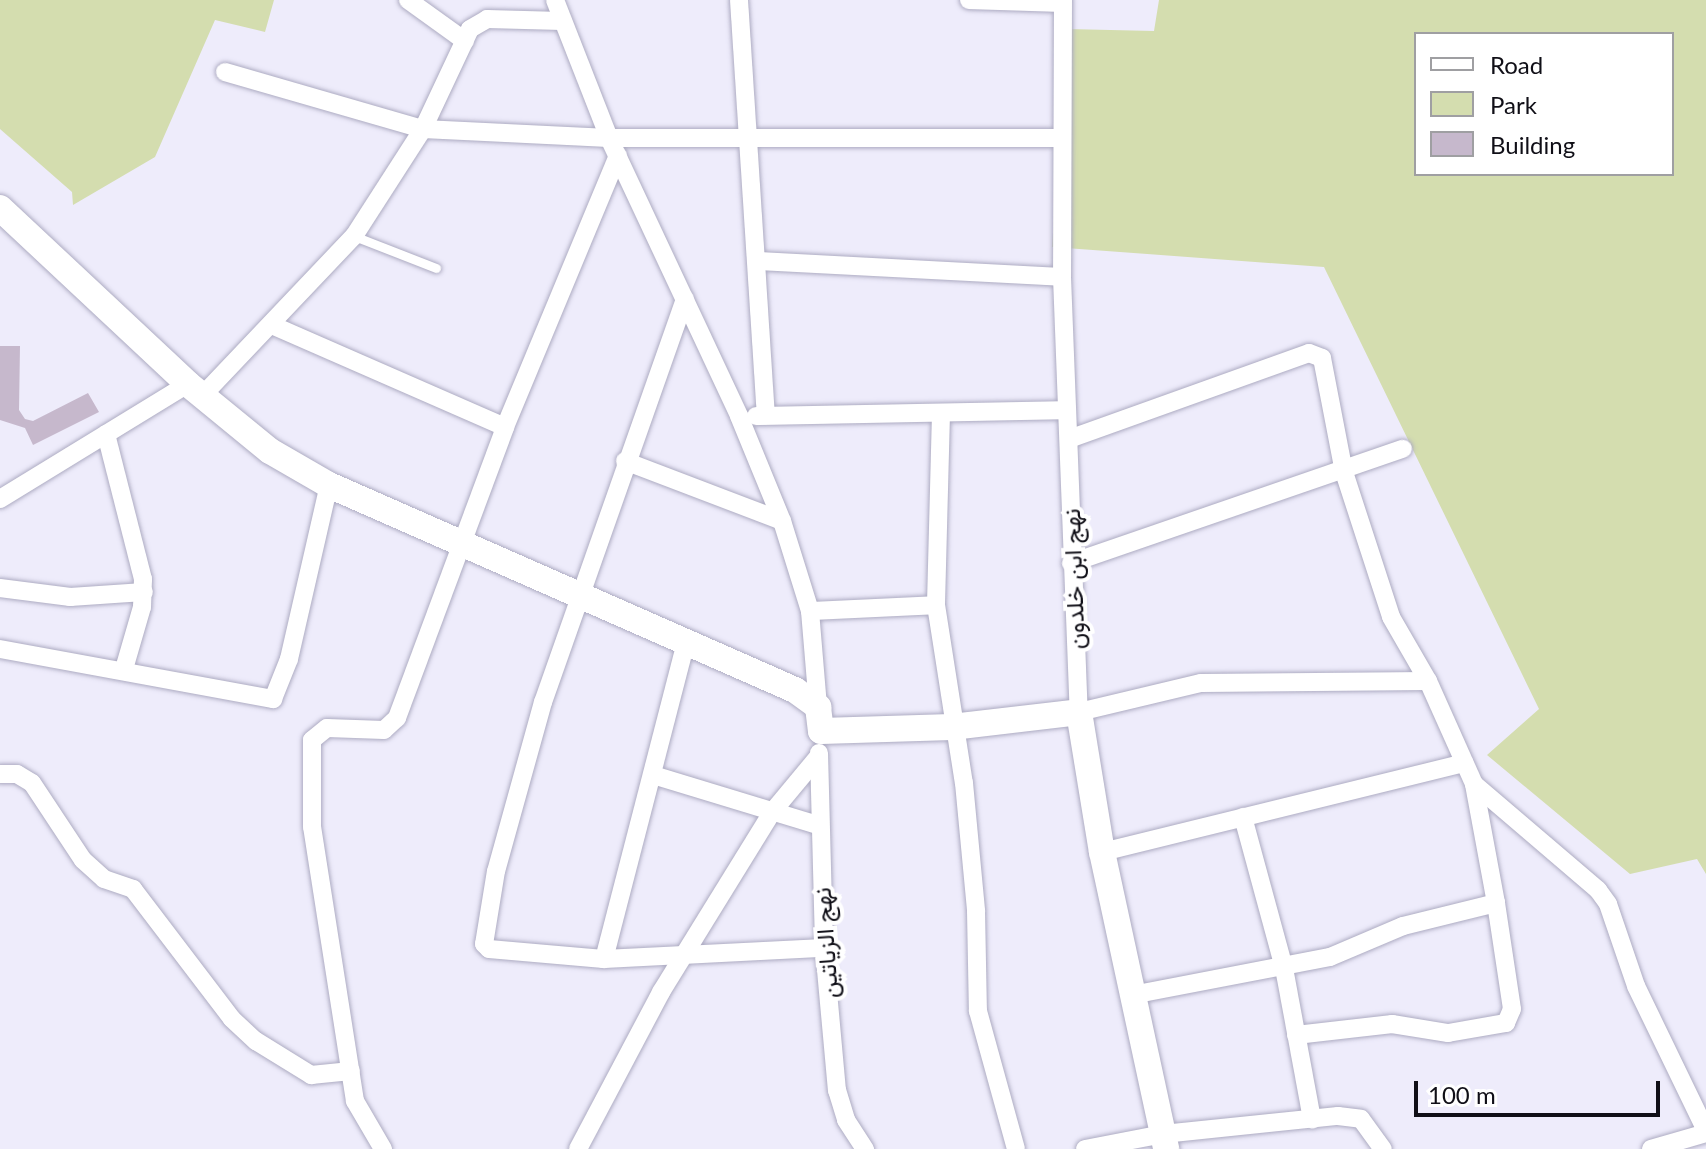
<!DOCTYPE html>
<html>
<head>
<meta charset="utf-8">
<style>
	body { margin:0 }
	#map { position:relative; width:1706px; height:1149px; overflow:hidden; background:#eeecfb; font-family:Lato,Vazirmatn,sans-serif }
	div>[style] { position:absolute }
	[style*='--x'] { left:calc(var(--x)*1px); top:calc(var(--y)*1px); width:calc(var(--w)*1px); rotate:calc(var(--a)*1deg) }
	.green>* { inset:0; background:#d4ddaf }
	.building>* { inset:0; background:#c6b8cc }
	.roads { filter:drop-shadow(0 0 2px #adabc2) drop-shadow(0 0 2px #adabc2) }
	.lane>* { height:9px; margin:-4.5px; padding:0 4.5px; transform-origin:4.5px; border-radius:4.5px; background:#fff }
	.street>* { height:18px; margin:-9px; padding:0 9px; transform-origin:9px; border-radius:9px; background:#fff }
	.secondary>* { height:26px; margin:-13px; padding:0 13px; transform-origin:13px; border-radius:13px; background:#fff }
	span { translate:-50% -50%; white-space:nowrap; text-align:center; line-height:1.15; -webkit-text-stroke:8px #fff; paint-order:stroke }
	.street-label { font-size:24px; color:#100f17 }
	.legend { position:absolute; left:1414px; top:32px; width:260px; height:144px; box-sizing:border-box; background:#fff; border:2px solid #9f9fa2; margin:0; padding:10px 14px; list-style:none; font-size:24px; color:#100f17 }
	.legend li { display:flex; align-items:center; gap:16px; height:40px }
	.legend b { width:40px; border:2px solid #9f9fa2 }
	.scale { position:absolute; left:1414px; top:1081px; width:246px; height:36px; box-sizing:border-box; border:4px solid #100f17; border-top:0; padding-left:10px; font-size:24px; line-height:28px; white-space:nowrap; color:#100f17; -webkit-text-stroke:6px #fff; paint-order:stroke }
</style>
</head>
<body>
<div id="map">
	<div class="green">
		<div style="clip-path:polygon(0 0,274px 0,265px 32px,215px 20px,155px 157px,73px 205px,72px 192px,0 129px)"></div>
		<div style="clip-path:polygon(evenodd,1159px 0,1706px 0,1706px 874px,1697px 859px,1630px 874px,1487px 755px,1539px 709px,1324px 267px,1052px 247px,1067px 29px,1154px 31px,1159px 0,1416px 34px,1672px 34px,1672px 174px,1416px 174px,1416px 34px)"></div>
	</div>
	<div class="building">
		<div style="clip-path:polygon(0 346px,20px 346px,19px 410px,25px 419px,33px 421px,88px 393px,99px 412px,33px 445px,25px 428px,0 420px)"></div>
	</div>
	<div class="roads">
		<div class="lane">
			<div style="--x:354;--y:236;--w:88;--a:21.3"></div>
		</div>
		<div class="street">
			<div style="--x:408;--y:0;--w:70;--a:35.7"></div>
			<div style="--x:555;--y:0;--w:148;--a:68.6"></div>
			<div style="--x:609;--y:138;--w:307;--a:64.9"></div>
			<div style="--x:739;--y:416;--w:113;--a:67.7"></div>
			<div style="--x:782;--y:521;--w:94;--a:72.7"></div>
			<div style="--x:810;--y:611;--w:96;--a:85.2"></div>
			<div style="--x:739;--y:0;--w:416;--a:86.3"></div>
			<div style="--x:969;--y:0;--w:93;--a:1.8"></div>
			<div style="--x:1063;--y:0;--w:277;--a:90.2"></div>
			<div style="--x:1062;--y:277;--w:435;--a:87.8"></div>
			<div style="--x:1079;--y:712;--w:125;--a:-13.4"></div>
			<div style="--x:1201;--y:683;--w:227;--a:-0.5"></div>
			<div style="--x:225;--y:72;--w:206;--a:16.1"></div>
			<div style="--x:423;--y:129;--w:186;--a:2.8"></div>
			<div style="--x:609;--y:138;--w:452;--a:0"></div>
			<div style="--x:758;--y:261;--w:304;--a:3"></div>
			<div style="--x:685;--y:299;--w:427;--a:109.4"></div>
			<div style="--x:543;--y:702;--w:175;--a:105.5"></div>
			<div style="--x:496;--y:871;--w:74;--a:99.3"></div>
			<div style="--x:484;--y:944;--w:7;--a:45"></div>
			<div style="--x:489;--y:949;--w:115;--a:5"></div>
			<div style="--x:604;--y:959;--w:220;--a:-2.9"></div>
			<div style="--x:274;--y:326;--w:252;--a:23.6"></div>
			<div style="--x:202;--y:396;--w:221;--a:-46.5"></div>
			<div style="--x:354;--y:236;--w:127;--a:-57.2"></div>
			<div style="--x:423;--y:129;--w:110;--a:-64.8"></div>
			<div style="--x:470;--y:29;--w:20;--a:-30"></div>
			<div style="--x:487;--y:19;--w:75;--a:1.5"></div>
			<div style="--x:941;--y:413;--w:192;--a:91.5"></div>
			<div style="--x:936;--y:605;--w:180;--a:81.1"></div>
			<div style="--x:964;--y:783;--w:129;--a:84.6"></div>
			<div style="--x:976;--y:911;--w:100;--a:88.9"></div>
			<div style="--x:978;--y:1011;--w:143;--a:74.6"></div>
			<div style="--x:756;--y:416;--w:309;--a:-1.1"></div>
			<div style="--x:106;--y:434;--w:150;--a:75.7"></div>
			<div style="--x:143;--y:579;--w:28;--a:92"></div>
			<div style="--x:142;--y:607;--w:65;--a:106.2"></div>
			<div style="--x:1069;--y:439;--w:255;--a:-19.7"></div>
			<div style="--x:1309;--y:353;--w:14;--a:21"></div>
			<div style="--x:1322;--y:358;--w:116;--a:79.1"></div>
			<div style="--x:1344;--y:472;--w:152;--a:72"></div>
			<div style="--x:1391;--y:617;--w:74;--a:60"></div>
			<div style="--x:1428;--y:681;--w:113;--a:65.9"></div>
			<div style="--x:1474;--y:784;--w:163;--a:40.5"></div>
			<div style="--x:1598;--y:890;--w:17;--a:54"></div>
			<div style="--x:1608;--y:904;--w:87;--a:71.1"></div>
			<div style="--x:1636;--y:986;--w:161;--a:64.2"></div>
			<div style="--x:625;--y:461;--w:168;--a:20.9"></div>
			<div style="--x:0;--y:499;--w:220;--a:-31.5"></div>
			<div style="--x:1071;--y:563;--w:351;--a:-19"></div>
			<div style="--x:0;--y:588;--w:71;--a:7.3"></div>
			<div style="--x:70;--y:597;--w:74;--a:-3.9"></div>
			<div style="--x:810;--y:611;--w:126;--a:-2.7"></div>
			<div style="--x:0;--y:649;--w:278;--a:10.4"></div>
			<div style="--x:273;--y:699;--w:43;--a:-68.2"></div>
			<div style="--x:289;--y:659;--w:179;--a:-77.1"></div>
			<div style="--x:819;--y:753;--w:195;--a:88.5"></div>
			<div style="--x:824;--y:948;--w:143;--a:84.8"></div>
			<div style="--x:837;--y:1090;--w:31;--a:73"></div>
			<div style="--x:846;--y:1120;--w:35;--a:57"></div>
			<div style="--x:0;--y:774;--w:17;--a:0"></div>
			<div style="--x:17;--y:774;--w:17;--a:31"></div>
			<div style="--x:32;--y:783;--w:92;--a:56.5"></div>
			<div style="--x:83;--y:860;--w:28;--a:42"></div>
			<div style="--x:104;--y:879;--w:31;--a:19"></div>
			<div style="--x:133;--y:889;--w:163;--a:52.7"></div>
			<div style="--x:232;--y:1019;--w:33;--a:43"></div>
			<div style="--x:256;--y:1041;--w:65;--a:31.7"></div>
			<div style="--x:311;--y:1075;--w:40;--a:-5.7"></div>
			<div style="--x:653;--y:775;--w:172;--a:16.9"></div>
			<div style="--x:1243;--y:817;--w:156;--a:74.8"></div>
			<div style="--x:1284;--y:968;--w:154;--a:79.5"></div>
			<div style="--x:1102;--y:852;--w:373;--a:-13.8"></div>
			<div style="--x:604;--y:959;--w:326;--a:-75.5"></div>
			<div style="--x:1132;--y:995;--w:202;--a:-10.9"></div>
			<div style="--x:1330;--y:957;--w:79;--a:-23"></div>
			<div style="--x:1403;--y:926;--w:96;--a:-13.9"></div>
			<div style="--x:1496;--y:903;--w:121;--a:-100.5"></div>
			<div style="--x:1296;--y:1035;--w:97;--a:-6.5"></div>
			<div style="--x:1392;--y:1024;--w:57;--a:9.1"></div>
			<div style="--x:1448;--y:1033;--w:59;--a:-9.8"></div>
			<div style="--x:1506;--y:1023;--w:15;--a:-67"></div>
			<div style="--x:1512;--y:1009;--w:107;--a:-98.6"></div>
			<div style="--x:383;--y:1149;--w:56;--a:-120.3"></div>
			<div style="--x:355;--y:1101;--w:277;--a:-98.9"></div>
			<div style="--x:312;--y:827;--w:87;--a:-90"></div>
			<div style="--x:312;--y:740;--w:19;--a:-39"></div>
			<div style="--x:327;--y:728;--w:57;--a:2"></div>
			<div style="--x:384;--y:730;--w:18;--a:-43"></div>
			<div style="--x:397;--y:718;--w:310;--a:-69.6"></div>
			<div style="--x:505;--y:427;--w:294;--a:-67.4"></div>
			<div style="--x:578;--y:1149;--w:178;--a:-62.1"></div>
			<div style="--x:661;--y:992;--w:213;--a:-58.3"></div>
			<div style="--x:773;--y:811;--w:70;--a:-50.2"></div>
			<div style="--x:1085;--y:1149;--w:79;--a:-10.9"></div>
			<div style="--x:1163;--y:1134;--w:176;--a:-5.9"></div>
			<div style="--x:1338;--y:1116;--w:23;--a:7"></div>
			<div style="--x:1361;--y:1119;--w:37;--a:54"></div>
			<div style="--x:1651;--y:1149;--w:57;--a:-16.2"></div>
		</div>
		<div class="secondary">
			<div style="--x:0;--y:208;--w:258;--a:43.1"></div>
			<div style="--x:188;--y:384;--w:106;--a:39.3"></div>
			<div style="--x:270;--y:451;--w:68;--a:30"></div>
			<div style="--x:329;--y:485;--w:509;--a:23.75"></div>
			<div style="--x:795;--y:690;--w:29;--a:36"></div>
			<div style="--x:818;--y:707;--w:24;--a:83"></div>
			<div style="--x:821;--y:731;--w:131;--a:-1.7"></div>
			<div style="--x:952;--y:727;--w:128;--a:-6.7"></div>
			<div style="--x:1079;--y:712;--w:142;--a:80.7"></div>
			<div style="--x:1102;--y:852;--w:304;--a:77.8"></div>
		</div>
	</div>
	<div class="street-label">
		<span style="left:1073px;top:579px;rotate:-92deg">نهج ابن خلدون</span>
		<span style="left:825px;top:943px;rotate:-94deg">نهج الزياتين</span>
	</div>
	<ul class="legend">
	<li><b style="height:10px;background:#fff"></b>Road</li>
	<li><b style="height:22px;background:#d4ddaf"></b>Park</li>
	<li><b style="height:22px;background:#c6b8cc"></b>Building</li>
	</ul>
	<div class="scale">100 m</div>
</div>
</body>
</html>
